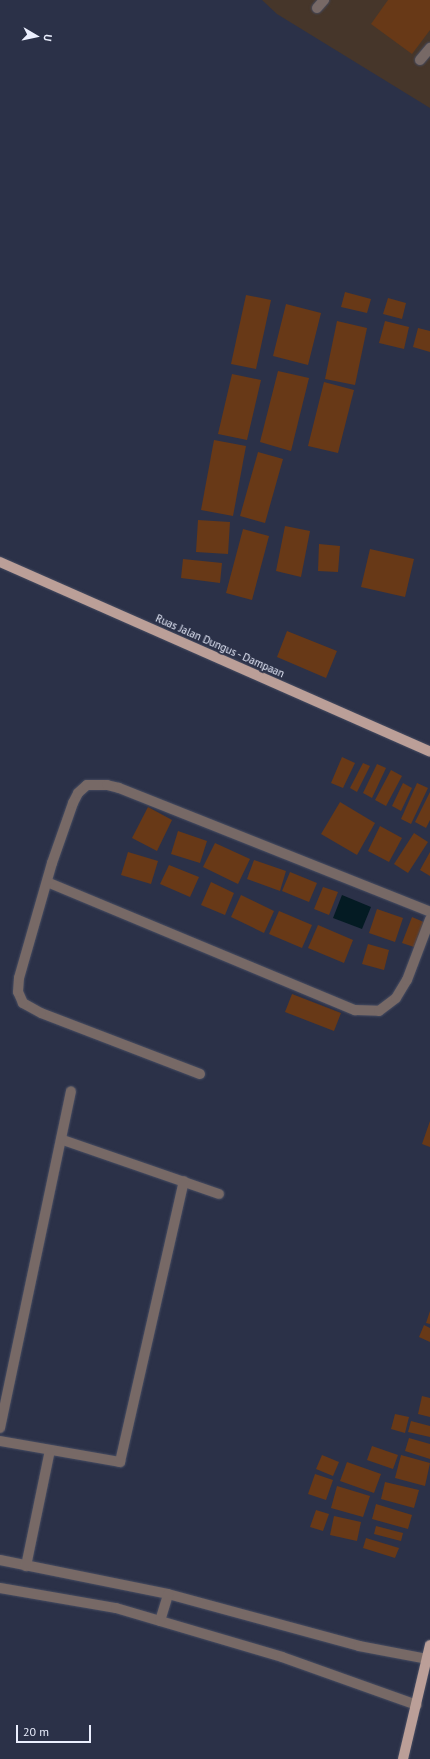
<!DOCTYPE html>
<html>
<head>
<meta charset="utf-8">
<style>
	body { margin:0 }
	#map { position:relative; width:430px; height:1759px; overflow:hidden; background:#2b3148; font-family:"PT Sans",sans-serif }
	div>[style] { position:absolute }
	[style*='--x'] { left:calc(var(--x)*1px); top:calc(var(--y)*1px); width:calc(var(--w)*1px); rotate:calc(var(--a)*1deg) }
	.industrial>* { inset:0; background:#46362a }
	.water>* { inset:0; background:#041b23 }
	.building>* { inset:0; background:#683917 }
	.roads { filter:drop-shadow(0 0 1px #464c61) drop-shadow(0 0 1px #464c61) }
	.minor>* { height:10px; margin:-5px; padding:0 5px; transform-origin:5px; border-radius:5px; background:#776966 }
	.major>* { height:10px; margin:-5px; padding:0 5px; transform-origin:5px; border-radius:5px; background:#bb9f98 }
	span { translate:-50% -50%; white-space:nowrap; text-align:center; line-height:1.15; -webkit-text-stroke:3.5px #2b3148; paint-order:stroke }
	.street-label { font-size:11px; color:#ebeffe }
	.north { position:absolute; left:16px; top:16px; width:40px; height:40px; -webkit-text-stroke:3px #2b3148; paint-order:stroke; rotate:99deg; font-size:11px; font-weight:700; line-height:16px; text-align:center; color:#ebeffe }
	.north::after { content:''; display:block; margin:auto; width:14px; height:18px; background:#ebeffe; clip-path:polygon(50% 0,100% 100%,50% 72%,0 100%) }
	.scale { position:absolute; left:16px; top:1725px; width:75px; height:18px; box-sizing:border-box; border:2px solid #ebeffe; border-top:0; padding-left:5px; font-size:12px; line-height:14px; white-space:nowrap; color:#ebeffe; -webkit-text-stroke:3px #2b3148; paint-order:stroke }
</style>
</head>
<body>
<div id="map">
	<div class="industrial">
		<div style="clip-path:polygon(262px 0,430px 0,430px 108px,277px 14px)"></div>
	</div>
	<div class="water">
		<div style="clip-path:polygon(342px 895px,371px 907px,362px 929px,333px 918px)"></div>
	</div>
	<div class="building">
		<div style="clip-path:polygon(388px 0,430px 0,430px 30px,412px 54px,371px 24px)"></div>
		<div style="clip-path:polygon(345px 292px,371px 299px,367px 313px,341px 307px)"></div>
		<div style="clip-path:polygon(246px 295px,271px 300px,256px 369px,231px 364px)"></div>
		<div style="clip-path:polygon(388px 298px,406px 303px,402px 319px,383px 314px)"></div>
		<div style="clip-path:polygon(286px 304px,321px 313px,308px 365px,273px 356px)"></div>
		<div style="clip-path:polygon(337px 321px,367px 328px,355px 385px,325px 379px)"></div>
		<div style="clip-path:polygon(385px 321px,409px 327px,404px 349px,379px 343px)"></div>
		<div style="clip-path:polygon(418px 328px,430px 331px,430px 352px,413px 347px)"></div>
		<div style="clip-path:polygon(278px 371px,309px 378px,291px 451px,260px 442px)"></div>
		<div style="clip-path:polygon(232px 374px,261px 380px,247px 440px,218px 434px)"></div>
		<div style="clip-path:polygon(324px 382px,354px 390px,338px 453px,308px 446px)"></div>
		<div style="clip-path:polygon(214px 440px,246px 446px,233px 516px,201px 510px)"></div>
		<div style="clip-path:polygon(258px 452px,283px 459px,265px 523px,240px 516px)"></div>
		<div style="clip-path:polygon(198px 520px,230px 522px,228px 554px,196px 552px)"></div>
		<div style="clip-path:polygon(285px 526px,310px 531px,301px 577px,276px 571px)"></div>
		<div style="clip-path:polygon(243px 529px,269px 536px,252px 600px,226px 593px)"></div>
		<div style="clip-path:polygon(319px 544px,340px 546px,338px 572px,318px 571px)"></div>
		<div style="clip-path:polygon(370px 549px,414px 559px,405px 597px,361px 587px)"></div>
		<div style="clip-path:polygon(183px 559px,222px 563px,220px 583px,181px 578px)"></div>
		<div style="clip-path:polygon(287px 631px,337px 651px,326px 678px,277px 657px)"></div>
		<div style="clip-path:polygon(342px 757px,355px 763px,343px 788px,331px 783px)"></div>
		<div style="clip-path:polygon(363px 763px,370px 766px,357px 792px,350px 788px)"></div>
		<div style="clip-path:polygon(377px 764px,386px 768px,372px 798px,363px 793px)"></div>
		<div style="clip-path:polygon(391px 770px,402px 776px,386px 806px,375px 800px)"></div>
		<div style="clip-path:polygon(403px 783px,412px 788px,401px 811px,392px 806px)"></div>
		<div style="clip-path:polygon(417px 783px,428px 788px,411px 824px,401px 819px)"></div>
		<div style="clip-path:polygon(430px 792px,430px 820px,426px 828px,415px 822px)"></div>
		<div style="clip-path:polygon(340px 802px,375px 823px,357px 855px,321px 834px)"></div>
		<div style="clip-path:polygon(148px 807px,172px 820px,157px 851px,132px 838px)"></div>
		<div style="clip-path:polygon(380px 826px,402px 838px,389px 862px,368px 851px)"></div>
		<div style="clip-path:polygon(178px 831px,207px 841px,200px 863px,171px 854px)"></div>
		<div style="clip-path:polygon(414px 833px,428px 842px,408px 873px,394px 864px)"></div>
		<div style="clip-path:polygon(215px 843px,250px 859px,238px 884px,203px 867px)"></div>
		<div style="clip-path:polygon(128px 852px,158px 861px,151px 884px,121px 875px)"></div>
		<div style="clip-path:polygon(430px 852px,430px 876px,420px 870px)"></div>
		<div style="clip-path:polygon(254px 860px,286px 871px,280px 891px,247px 879px)"></div>
		<div style="clip-path:polygon(169px 865px,199px 877px,190px 897px,160px 884px)"></div>
		<div style="clip-path:polygon(290px 872px,317px 883px,309px 902px,282px 891px)"></div>
		<div style="clip-path:polygon(211px 882px,234px 893px,225px 915px,201px 905px)"></div>
		<div style="clip-path:polygon(323px 887px,338px 892px,329px 915px,314px 909px)"></div>
		<div style="clip-path:polygon(241px 895px,274px 911px,264px 933px,231px 917px)"></div>
		<div style="clip-path:polygon(377px 909px,403px 918px,395px 942px,369px 933px)"></div>
		<div style="clip-path:polygon(279px 911px,312px 925px,302px 948px,269px 934px)"></div>
		<div style="clip-path:polygon(412px 917px,426px 923px,417px 948px,402px 943px)"></div>
		<div style="clip-path:polygon(318px 925px,353px 940px,344px 963px,308px 948px)"></div>
		<div style="clip-path:polygon(368px 944px,389px 950px,384px 970px,362px 964px)"></div>
		<div style="clip-path:polygon(292px 994px,341px 1013px,334px 1031px,285px 1012px)"></div>
		<div style="clip-path:polygon(430px 1121px,430px 1147px,422px 1144px)"></div>
		<div style="clip-path:polygon(430px 1311px,430px 1324px,426px 1323px)"></div>
		<div style="clip-path:polygon(424px 1325px,430px 1328px,430px 1342px,419px 1337px)"></div>
		<div style="clip-path:polygon(422px 1396px,430px 1398px,430px 1417px,418px 1414px)"></div>
		<div style="clip-path:polygon(395px 1414px,409px 1417px,405px 1433px,391px 1429px)"></div>
		<div style="clip-path:polygon(411px 1421px,430px 1426px,430px 1437px,408px 1432px)"></div>
		<div style="clip-path:polygon(409px 1438px,430px 1444px,430px 1459px,405px 1451px)"></div>
		<div style="clip-path:polygon(372px 1446px,398px 1455px,393px 1469px,367px 1460px)"></div>
		<div style="clip-path:polygon(322px 1455px,339px 1462px,333px 1476px,316px 1469px)"></div>
		<div style="clip-path:polygon(401px 1455px,430px 1463px,425px 1486px,395px 1478px)"></div>
		<div style="clip-path:polygon(347px 1462px,381px 1474px,374px 1493px,340px 1481px)"></div>
		<div style="clip-path:polygon(315px 1474px,333px 1480px,326px 1500px,308px 1494px)"></div>
		<div style="clip-path:polygon(385px 1482px,419px 1490px,414px 1508px,381px 1499px)"></div>
		<div style="clip-path:polygon(337px 1486px,370px 1496px,363px 1517px,331px 1508px)"></div>
		<div style="clip-path:polygon(376px 1504px,412px 1515px,408px 1529px,372px 1519px)"></div>
		<div style="clip-path:polygon(316px 1510px,329px 1514px,323px 1531px,310px 1527px)"></div>
		<div style="clip-path:polygon(334px 1516px,361px 1522px,357px 1541px,330px 1535px)"></div>
		<div style="clip-path:polygon(376px 1526px,403px 1533px,401px 1541px,374px 1534px)"></div>
		<div style="clip-path:polygon(366px 1538px,399px 1548px,395px 1558px,363px 1548px)"></div>
	</div>
	<div class="roads">
		<div class="minor">
			<div style="--x:317;--y:8;--w:11;--a:-49"></div>
			<div style="--x:420;--y:60;--w:16;--a:-50"></div>
			<div style="--x:47;--y:882;--w:334;--a:22.6"></div>
			<div style="--x:355;--y:1010;--w:24;--a:2"></div>
			<div style="--x:379;--y:1011;--w:21;--a:-37"></div>
			<div style="--x:396;--y:998;--w:21;--a:-59"></div>
			<div style="--x:407;--y:980;--w:65;--a:-69.3"></div>
			<div style="--x:200;--y:1074;--w:170;--a:-159"></div>
			<div style="--x:41;--y:1013;--w:21;--a:-151"></div>
			<div style="--x:23;--y:1003;--w:12;--a:-114"></div>
			<div style="--x:18;--y:992;--w:14;--a:-86"></div>
			<div style="--x:19;--y:978;--w:120;--a:-74"></div>
			<div style="--x:52;--y:863;--w:64;--a:-70.7"></div>
			<div style="--x:73;--y:803;--w:11;--a:-63"></div>
			<div style="--x:78;--y:793;--w:12;--a:-42"></div>
			<div style="--x:87;--y:785;--w:20;--a:0"></div>
			<div style="--x:107;--y:785;--w:12;--a:14"></div>
			<div style="--x:119;--y:788;--w:335;--a:21.7"></div>
			<div style="--x:63;--y:1140;--w:165;--a:19.1"></div>
			<div style="--x:0;--y:1428;--w:344;--a:-78.1"></div>
			<div style="--x:0;--y:1441;--w:122;--a:9.9"></div>
			<div style="--x:120;--y:1462;--w:288;--a:-77.2"></div>
			<div style="--x:0;--y:1560;--w:171;--a:11.4"></div>
			<div style="--x:168;--y:1594;--w:198;--a:15.2"></div>
			<div style="--x:359;--y:1646;--w:69;--a:10.8"></div>
			<div style="--x:26;--y:1566;--w:118;--a:-78.3"></div>
			<div style="--x:0;--y:1588;--w:118;--a:9.8"></div>
			<div style="--x:116;--y:1608;--w:173;--a:16.4"></div>
			<div style="--x:282;--y:1657;--w:143;--a:19.6"></div>
			<div style="--x:160;--y:1621;--w:28;--a:-73"></div>
		</div>
		<div class="major">
			<div style="--x:0;--y:562;--w:470;--a:23.8"></div>
			<div style="--x:403;--y:1759;--w:117;--a:-76.7"></div>
		</div>
	</div>
	<div class="street-label">
		<span style="left:220px;top:646px;rotate:24deg">Ruas Jalan Dungus - Dampaan</span>
	</div>
	<div class="north">U</div>
	<div class="scale">20 m</div>
</div>
</body>
</html>
